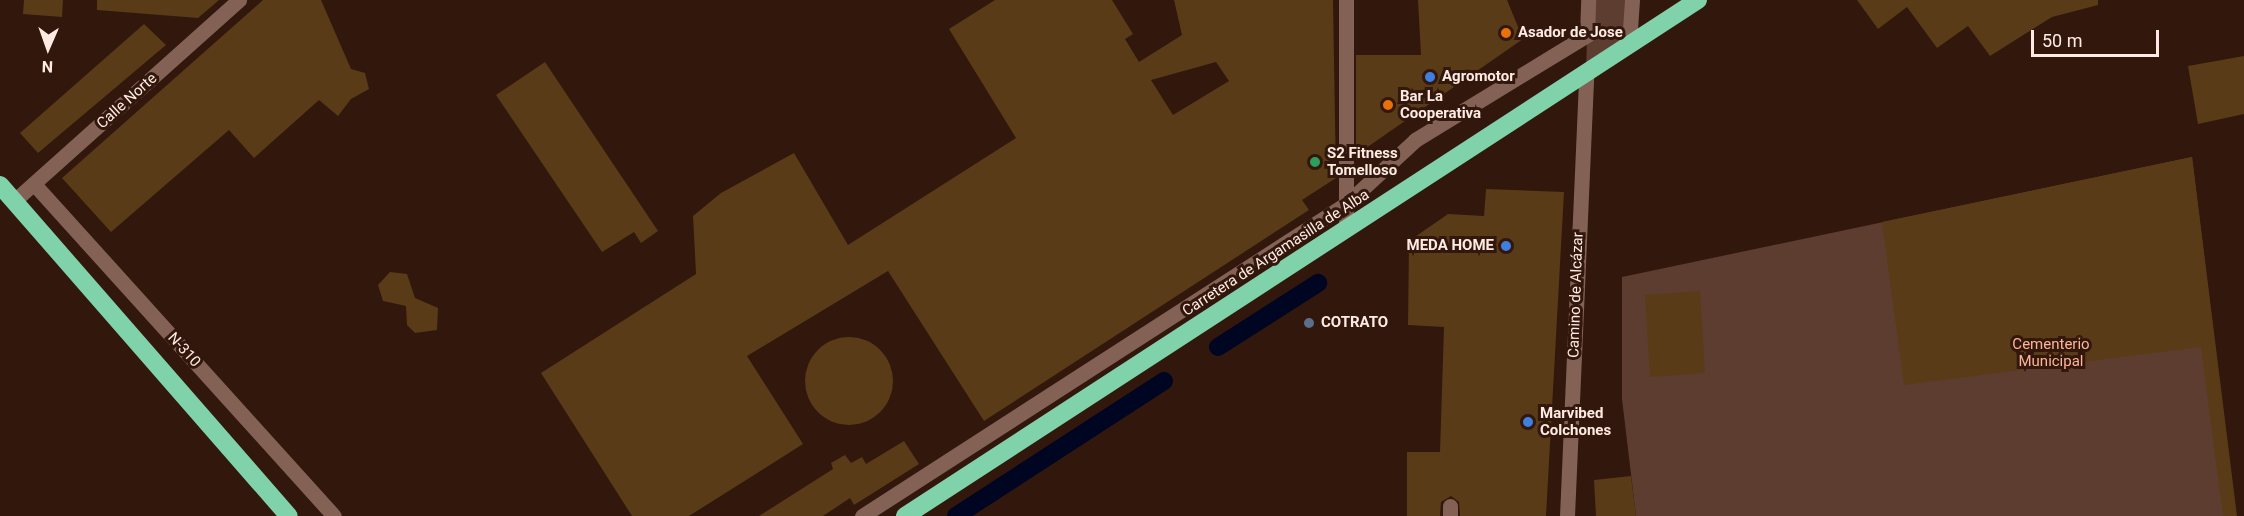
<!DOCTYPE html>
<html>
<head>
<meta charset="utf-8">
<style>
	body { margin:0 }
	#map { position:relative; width:2244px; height:516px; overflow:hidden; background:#32170c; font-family:Roboto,sans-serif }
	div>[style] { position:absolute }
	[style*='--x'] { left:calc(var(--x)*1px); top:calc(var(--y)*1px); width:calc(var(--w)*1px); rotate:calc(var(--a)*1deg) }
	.green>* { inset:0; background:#5d3d30 }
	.canal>* { height:18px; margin:-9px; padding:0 9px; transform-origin:9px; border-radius:9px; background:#000522 }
	.building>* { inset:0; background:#593b17 }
	.round { border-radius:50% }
	.minor>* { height:15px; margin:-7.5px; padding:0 7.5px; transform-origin:7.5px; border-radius:7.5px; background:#836255 }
	.highway>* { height:18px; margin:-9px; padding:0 9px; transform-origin:9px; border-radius:9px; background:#80d2aa }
	.dots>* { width:16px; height:16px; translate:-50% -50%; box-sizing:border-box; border:3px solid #32170c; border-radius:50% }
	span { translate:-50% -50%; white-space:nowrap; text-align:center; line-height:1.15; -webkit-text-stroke:6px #32170c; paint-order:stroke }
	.poi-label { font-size:15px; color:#ffebe3; font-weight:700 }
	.left { translate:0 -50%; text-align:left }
	.right { translate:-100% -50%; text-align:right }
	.street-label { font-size:15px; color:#ffebe3 }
	.park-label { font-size:15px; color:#feb497 }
	.north { position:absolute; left:18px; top:18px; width:60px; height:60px; -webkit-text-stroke:4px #32170c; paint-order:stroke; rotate:182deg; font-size:16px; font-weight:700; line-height:24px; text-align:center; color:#ffebe3 }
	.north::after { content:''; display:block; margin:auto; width:21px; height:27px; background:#ffebe3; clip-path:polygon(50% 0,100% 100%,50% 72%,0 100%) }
	.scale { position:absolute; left:2031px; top:30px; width:128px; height:27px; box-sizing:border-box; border:3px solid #ffebe3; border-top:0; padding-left:8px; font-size:18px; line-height:21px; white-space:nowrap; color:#ffebe3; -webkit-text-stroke:4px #32170c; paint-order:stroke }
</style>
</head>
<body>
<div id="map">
	<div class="green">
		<div style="clip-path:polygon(1588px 0,1632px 0,1629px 44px,1586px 74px)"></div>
		<div style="clip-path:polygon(2192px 157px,2236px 516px,1636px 516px,1622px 399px,1622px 277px)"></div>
	</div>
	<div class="canal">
		<div style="--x:1218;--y:347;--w:119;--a:-32.6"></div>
		<div style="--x:956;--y:516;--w:248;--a:-33"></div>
	</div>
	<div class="building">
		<div style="clip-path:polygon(24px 0,63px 0,62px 17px,23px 14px)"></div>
		<div style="clip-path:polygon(97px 0,219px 0,198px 18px,97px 10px)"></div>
		<div style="clip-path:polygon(263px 0,321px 0,351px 69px,365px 73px,369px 89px,351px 99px,338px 116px,319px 100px,254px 158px,229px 130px,111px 232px,62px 178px)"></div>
		<div style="clip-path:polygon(evenodd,995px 0,1112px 0,1133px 34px,1125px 39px,1139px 62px,1182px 35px,1174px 0,1333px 0,1336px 178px,1302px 200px,1309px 210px,984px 421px,888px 271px,747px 356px,803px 444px,689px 516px,632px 516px,541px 373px,696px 274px,693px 216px,721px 193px,794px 153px,848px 245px,1016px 138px,949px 29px,995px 0,1216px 62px,1229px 81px,1173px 115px,1151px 80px,1216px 62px)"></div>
		<div style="clip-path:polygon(1418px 0,1507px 0,1523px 39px,1356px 155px,1356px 55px,1421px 55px)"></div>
		<div style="clip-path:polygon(1857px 0,2098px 0,2098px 5px,2052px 17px,1990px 56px,1968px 26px,1937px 48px,1907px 7px,1878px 29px)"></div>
		<div style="clip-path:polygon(144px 24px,166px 45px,38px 153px,20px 133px)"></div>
		<div style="clip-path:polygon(2244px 56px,2244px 114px,2198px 124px,2188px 66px)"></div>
		<div style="clip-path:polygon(545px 62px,658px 231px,641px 243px,634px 232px,602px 252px,496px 95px)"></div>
		<div style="clip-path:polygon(2192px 157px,2237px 516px,2223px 516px,2201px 347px,1904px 385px,1882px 222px)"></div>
		<div style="clip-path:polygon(1486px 189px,1564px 192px,1546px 516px,1460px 516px,1459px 502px,1451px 496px,1441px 502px,1440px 516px,1407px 516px,1407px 452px,1440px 452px,1444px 327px,1408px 325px,1409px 241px,1448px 214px,1484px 216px)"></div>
		<div style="clip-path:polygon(390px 272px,407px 274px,415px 298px,438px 308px,437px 330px,415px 333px,407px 325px,406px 306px,383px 301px,378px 285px)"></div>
		<div style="clip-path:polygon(1700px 291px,1705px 373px,1650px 377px,1645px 295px)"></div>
		<div class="round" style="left:805px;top:337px;width:88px;height:88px"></div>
		<div style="clip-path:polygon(904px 441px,919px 464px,854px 505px,850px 498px,823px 516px,759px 516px,833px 469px,831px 463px,845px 455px,851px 463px,862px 457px,866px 464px)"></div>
		<div style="clip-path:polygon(1631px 476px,1636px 516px,1596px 516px,1594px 480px)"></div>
	</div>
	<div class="minor">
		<div style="--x:1629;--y:44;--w:44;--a:-86.1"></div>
		<div style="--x:34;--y:184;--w:447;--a:47.9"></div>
		<div style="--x:14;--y:201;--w:302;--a:-41.8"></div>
		<div style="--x:1346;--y:229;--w:229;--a:-90"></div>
		<div style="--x:862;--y:516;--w:576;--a:-32.81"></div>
		<div style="--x:1346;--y:204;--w:94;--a:-42.8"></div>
		<div style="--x:1415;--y:140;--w:202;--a:-31.4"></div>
		<div style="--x:1587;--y:35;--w:35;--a:-88"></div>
		<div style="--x:1450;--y:516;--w:10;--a:-90"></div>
		<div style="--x:1567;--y:516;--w:442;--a:-87.5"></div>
	</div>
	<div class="highway">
		<div style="--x:0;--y:185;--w:439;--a:48.9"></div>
		<div style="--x:905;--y:516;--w:946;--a:-33.05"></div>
	</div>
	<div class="dots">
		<div style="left:1506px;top:33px;background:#e8710a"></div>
		<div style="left:1430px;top:77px;background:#3f7fe0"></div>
		<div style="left:1388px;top:105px;background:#e8710a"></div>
		<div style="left:1315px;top:162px;background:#2e9e5b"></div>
		<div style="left:1506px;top:246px;background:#3f7fe0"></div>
		<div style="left:1309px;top:323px;background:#5c6f8a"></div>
		<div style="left:1528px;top:422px;background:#3f7fe0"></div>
	</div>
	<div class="poi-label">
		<span class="left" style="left:1518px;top:33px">Asador de Jose</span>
		<span class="left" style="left:1442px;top:77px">Agromotor</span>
		<span class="left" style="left:1400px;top:105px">Bar La<br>Cooperativa</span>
		<span class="left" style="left:1327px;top:162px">S2 Fitness<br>Tomelloso</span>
		<span class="right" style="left:1494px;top:246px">MEDA HOME</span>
		<span class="left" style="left:1321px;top:323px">COTRATO</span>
		<span class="left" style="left:1540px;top:422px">Marvibed<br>Colchones</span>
	</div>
	<div class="street-label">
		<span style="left:127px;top:101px;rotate:-42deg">Calle Norte</span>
		<span style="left:1276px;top:253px;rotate:-33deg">Carretera de Argamasilla de Alba</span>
		<span style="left:1576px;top:295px;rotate:-88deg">Camino de Alcázar</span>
		<span style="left:184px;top:350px;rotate:48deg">N-310</span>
	</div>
	<div class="park-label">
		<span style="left:2051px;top:353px">Cementerio<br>Municipal</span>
	</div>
	<div class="north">N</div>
	<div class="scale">50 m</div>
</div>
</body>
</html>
